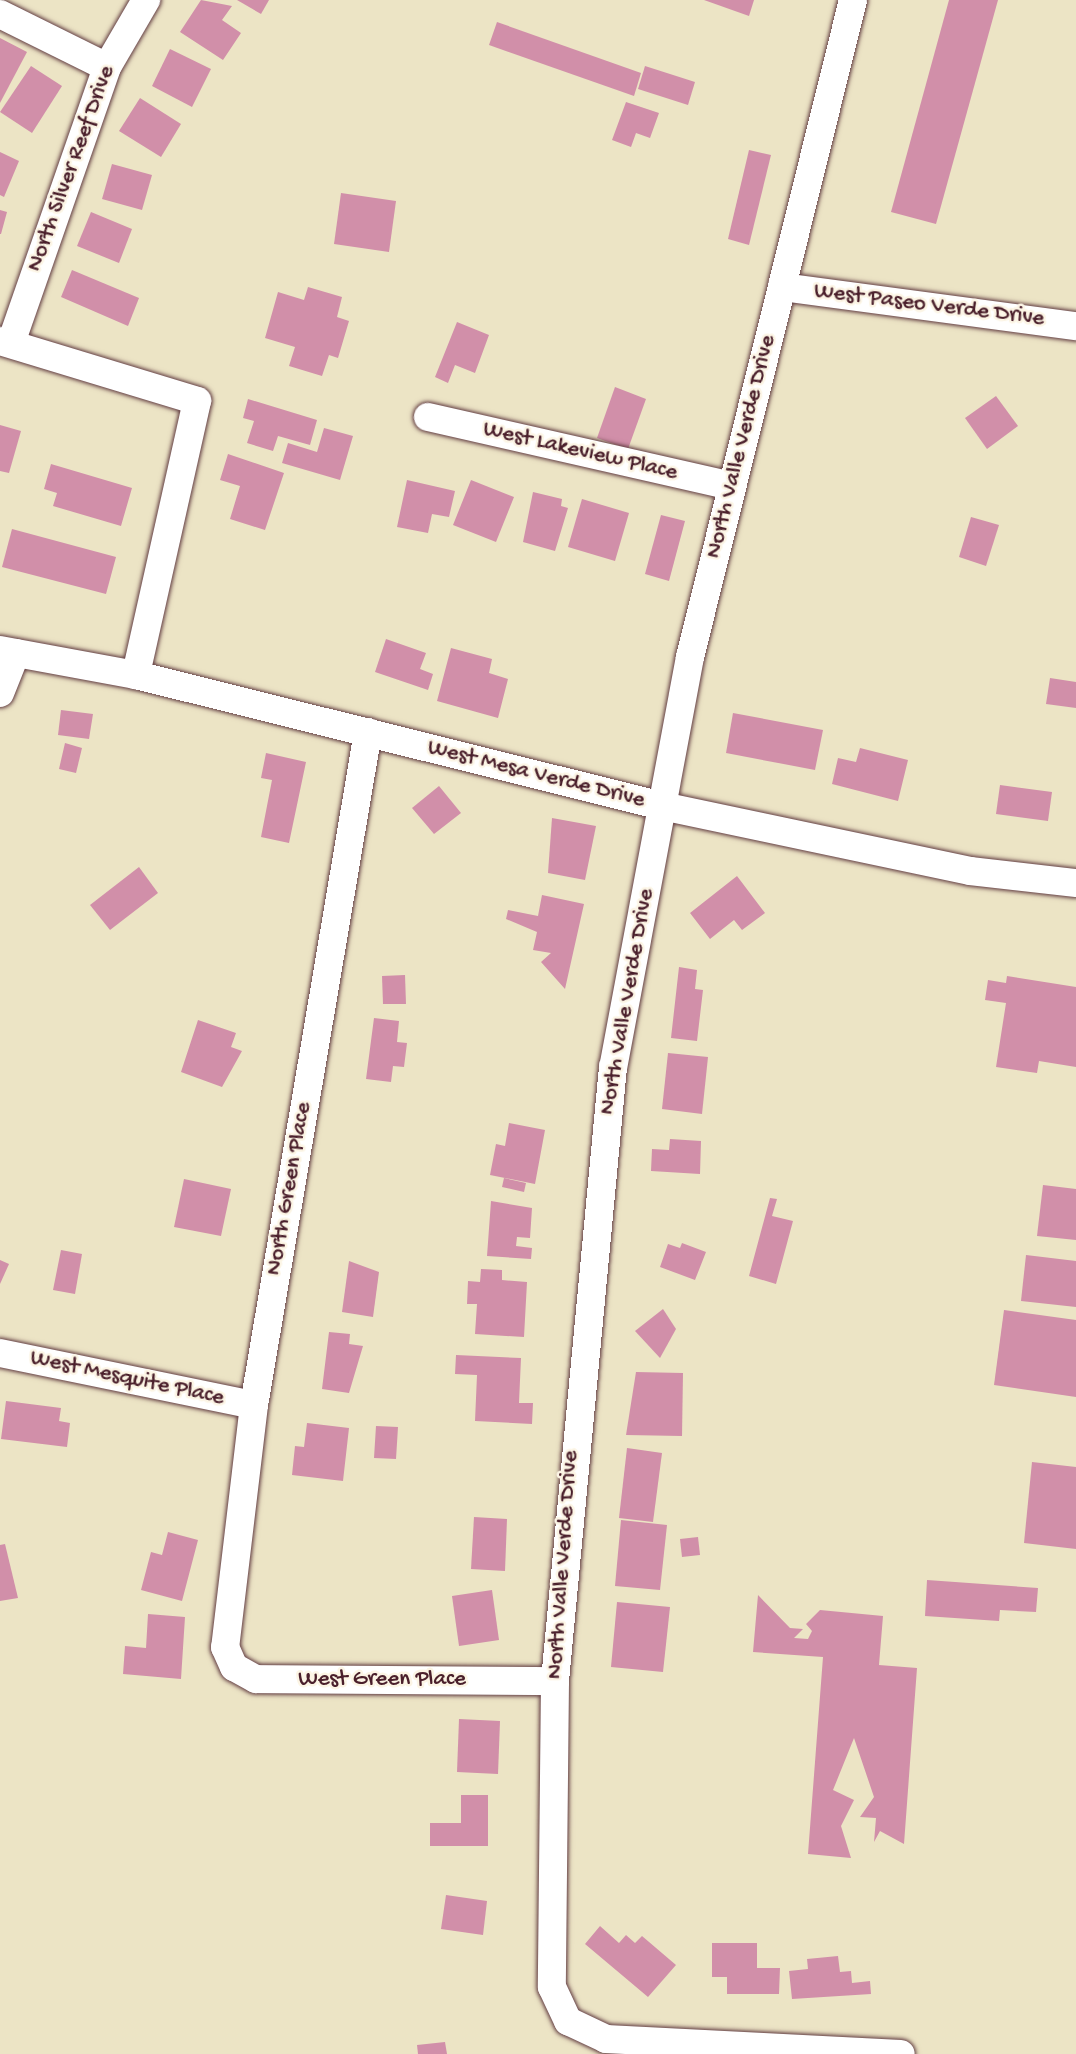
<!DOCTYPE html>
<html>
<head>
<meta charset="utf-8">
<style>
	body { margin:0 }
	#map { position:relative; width:1076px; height:2054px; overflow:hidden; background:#ece4c5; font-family:"Gochi Hand",sans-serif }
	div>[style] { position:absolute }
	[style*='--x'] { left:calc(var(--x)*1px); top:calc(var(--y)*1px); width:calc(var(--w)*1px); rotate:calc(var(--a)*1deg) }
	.building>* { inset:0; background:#d18fa9 }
	.roads { filter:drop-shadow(0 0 2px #623d42) drop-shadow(0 0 2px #623d42) }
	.minor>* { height:28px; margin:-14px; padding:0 14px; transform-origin:14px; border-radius:14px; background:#fff }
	span { translate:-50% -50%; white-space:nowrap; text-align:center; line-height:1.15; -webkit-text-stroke:5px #fcf5e5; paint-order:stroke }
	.street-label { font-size:23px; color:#4a1f2b }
</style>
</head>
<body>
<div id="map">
	<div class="building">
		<div style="clip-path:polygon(201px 0,232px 6px,222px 20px,241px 33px,223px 60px,180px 32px)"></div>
		<div style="clip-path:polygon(237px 0,269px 0,261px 14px)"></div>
		<div style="clip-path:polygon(704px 0,754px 0,749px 16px)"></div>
		<div style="clip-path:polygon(949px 0,998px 0,936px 224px,891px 212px)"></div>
		<div style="clip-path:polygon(497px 22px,641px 73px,634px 96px,489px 45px)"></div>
		<div style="clip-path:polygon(0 38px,27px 52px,0 103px)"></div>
		<div style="clip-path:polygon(170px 49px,211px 69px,192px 107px,152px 86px)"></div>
		<div style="clip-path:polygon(31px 66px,62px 86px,32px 133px,0 112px)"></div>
		<div style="clip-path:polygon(645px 66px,695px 82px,688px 105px,638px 89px)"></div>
		<div style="clip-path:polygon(140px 98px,181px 124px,161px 157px,119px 131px)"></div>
		<div style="clip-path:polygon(626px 102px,659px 113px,650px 138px,636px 133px,631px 147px,612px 140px)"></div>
		<div style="clip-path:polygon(749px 150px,771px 155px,749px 245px,728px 239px)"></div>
		<div style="clip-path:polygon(0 152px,19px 161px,4px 197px,0 195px)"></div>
		<div style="clip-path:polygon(112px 164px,152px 175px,142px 210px,102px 199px)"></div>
		<div style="clip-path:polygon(341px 193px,396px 201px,389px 252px,334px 244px)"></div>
		<div style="clip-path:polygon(0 210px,7px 212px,1px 234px,0 234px)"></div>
		<div style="clip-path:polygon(91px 212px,132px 229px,119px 263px,77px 246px)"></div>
		<div style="clip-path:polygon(72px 270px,139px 298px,128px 326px,61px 297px)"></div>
		<div style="clip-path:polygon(308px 287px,342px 297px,337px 317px,349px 321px,338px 358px,329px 355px,322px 376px,289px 366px,295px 347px,265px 338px,278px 292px,304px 300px)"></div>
		<div style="clip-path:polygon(457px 322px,489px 335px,475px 373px,455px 365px,448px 383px,435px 377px)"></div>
		<div style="clip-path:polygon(615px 387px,646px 399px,628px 449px,597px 438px)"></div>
		<div style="clip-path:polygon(996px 396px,1018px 426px,987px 449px,965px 418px)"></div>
		<div style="clip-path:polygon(248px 399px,317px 420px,310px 445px,278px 436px,273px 451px,247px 443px,254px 421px,243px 418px)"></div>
		<div style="clip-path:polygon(0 425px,21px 431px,9px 473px,0 471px)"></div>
		<div style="clip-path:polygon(324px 428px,353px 436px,340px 480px,282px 463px,288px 443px,317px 452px)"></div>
		<div style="clip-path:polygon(228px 454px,284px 473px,265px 530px,230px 519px,240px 486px,220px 480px)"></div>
		<div style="clip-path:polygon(51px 464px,132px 488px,121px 526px,53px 506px,57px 493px,44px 489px)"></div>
		<div style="clip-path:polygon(407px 480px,455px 491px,449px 517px,432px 514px,428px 533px,397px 527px)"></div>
		<div style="clip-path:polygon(471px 480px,514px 497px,496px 542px,453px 525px)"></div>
		<div style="clip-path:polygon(533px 492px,562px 499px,561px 506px,568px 508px,555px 551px,523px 542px)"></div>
		<div style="clip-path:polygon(582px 499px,629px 513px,615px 561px,568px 547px)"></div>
		<div style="clip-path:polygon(661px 515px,685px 521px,669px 581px,645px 574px)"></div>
		<div style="clip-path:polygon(971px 517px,999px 525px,986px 566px,959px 557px)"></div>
		<div style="clip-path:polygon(12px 529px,116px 557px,106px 594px,2px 567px)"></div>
		<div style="clip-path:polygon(386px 639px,426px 653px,420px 669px,433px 674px,428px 690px,375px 672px)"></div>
		<div style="clip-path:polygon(451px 648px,492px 659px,489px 673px,508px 679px,498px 718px,437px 701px)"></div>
		<div style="clip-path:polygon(1050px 678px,1076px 682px,1076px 708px,1046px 704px)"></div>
		<div style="clip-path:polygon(61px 710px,93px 714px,89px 739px,58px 735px)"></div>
		<div style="clip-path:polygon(733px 713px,823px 730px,815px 770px,726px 753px)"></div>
		<div style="clip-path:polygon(65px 743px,82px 748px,76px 773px,59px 769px)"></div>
		<div style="clip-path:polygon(860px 748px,908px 760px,898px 801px,832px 784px,838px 758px,856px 762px)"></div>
		<div style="clip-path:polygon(266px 753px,306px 762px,289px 843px,261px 837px,272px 780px,261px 778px)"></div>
		<div style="clip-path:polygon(1000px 785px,1052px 792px,1048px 821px,996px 814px)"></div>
		<div style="clip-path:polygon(439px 786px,461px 813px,434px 834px,412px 808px)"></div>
		<div style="clip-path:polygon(552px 818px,596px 826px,585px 880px,548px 873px)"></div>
		<div style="clip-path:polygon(139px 867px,158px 893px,110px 930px,90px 905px)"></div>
		<div style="clip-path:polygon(737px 876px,765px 913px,742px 930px,734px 920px,710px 939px,690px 913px)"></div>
		<div style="clip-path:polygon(542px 895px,584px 904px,565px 989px,541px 962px,551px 953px,533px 950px,537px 932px,506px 919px,508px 910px,538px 916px)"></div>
		<div style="clip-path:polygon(679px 967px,697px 970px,695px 989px,703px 990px,697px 1041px,671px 1038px)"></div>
		<div style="clip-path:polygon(405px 975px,406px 1004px,383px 1004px,382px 976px)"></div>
		<div style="clip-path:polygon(1007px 976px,1076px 987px,1076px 1067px,1039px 1061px,1037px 1073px,996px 1067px,1006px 1003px,985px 1000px,988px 980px,1006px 983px)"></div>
		<div style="clip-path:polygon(374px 1018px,399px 1021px,397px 1042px,407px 1043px,404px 1067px,393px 1066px,391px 1082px,366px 1079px)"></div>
		<div style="clip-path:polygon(198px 1020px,236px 1033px,231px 1047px,242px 1051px,222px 1087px,181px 1072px)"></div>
		<div style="clip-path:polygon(668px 1053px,708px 1057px,702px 1114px,662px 1109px)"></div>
		<div style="clip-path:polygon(509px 1123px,545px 1130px,535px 1184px,490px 1175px,496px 1144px,505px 1146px)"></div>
		<div style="clip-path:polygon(670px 1139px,701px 1141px,700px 1174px,651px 1171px,652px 1149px,669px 1150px)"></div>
		<div style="clip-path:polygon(504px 1178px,526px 1183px,524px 1192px,502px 1187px)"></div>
		<div style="clip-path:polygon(184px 1179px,231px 1189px,221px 1236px,174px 1227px)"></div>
		<div style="clip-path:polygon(1043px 1185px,1076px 1189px,1076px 1240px,1037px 1236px)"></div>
		<div style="clip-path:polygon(770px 1198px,777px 1199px,772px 1216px,793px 1221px,776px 1284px,749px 1276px)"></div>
		<div style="clip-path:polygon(491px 1201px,532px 1208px,530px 1238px,517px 1237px,516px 1246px,532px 1248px,531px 1259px,487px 1256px)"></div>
		<div style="clip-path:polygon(682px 1243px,706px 1252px,695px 1280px,660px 1267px,668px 1244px,680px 1248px)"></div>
		<div style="clip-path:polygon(61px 1250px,82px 1254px,75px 1294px,53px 1290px)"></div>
		<div style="clip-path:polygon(1026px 1255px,1076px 1261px,1076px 1307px,1021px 1301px)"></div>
		<div style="clip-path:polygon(0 1260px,9px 1264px,0 1284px)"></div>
		<div style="clip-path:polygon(349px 1261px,379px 1272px,373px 1317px,342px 1312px)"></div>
		<div style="clip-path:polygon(481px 1269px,502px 1270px,502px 1280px,527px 1282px,524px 1337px,475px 1334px,477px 1304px,467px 1304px,468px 1281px,480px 1282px)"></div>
		<div style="clip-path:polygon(663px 1309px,676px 1329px,660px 1358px,635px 1331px)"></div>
		<div style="clip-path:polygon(1004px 1310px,1076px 1320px,1076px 1397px,994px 1385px)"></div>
		<div style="clip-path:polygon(329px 1332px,350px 1334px,349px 1344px,363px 1346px,349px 1393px,322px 1389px)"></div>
		<div style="clip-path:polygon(456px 1355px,521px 1358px,519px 1403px,533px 1403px,532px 1424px,475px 1421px,477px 1375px,455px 1374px)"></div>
		<div style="clip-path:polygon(636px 1372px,683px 1373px,682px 1436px,626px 1435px)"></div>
		<div style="clip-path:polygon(6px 1401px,61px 1408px,59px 1421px,70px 1423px,67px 1447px,1px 1439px)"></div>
		<div style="clip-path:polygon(307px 1423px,349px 1428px,343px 1481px,292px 1475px,295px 1446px,304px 1447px)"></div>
		<div style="clip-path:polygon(376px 1426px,398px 1427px,396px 1459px,374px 1458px)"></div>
		<div style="clip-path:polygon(627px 1448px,662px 1453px,653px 1522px,619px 1518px)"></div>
		<div style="clip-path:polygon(1032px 1462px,1076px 1467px,1076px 1549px,1024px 1543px)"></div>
		<div style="clip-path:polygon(474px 1517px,507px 1519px,505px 1571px,471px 1569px)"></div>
		<div style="clip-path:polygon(621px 1520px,667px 1525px,660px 1590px,615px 1586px)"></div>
		<div style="clip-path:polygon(168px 1532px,198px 1540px,182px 1601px,141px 1590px,151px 1552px,162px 1555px)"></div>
		<div style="clip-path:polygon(698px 1537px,700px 1555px,682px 1557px,680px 1539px)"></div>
		<div style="clip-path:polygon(5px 1544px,18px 1598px,0 1601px,0 1545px)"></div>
		<div style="clip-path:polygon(927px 1580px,1038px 1588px,1036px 1612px,1000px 1610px,999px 1621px,925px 1616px)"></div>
		<div style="clip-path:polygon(492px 1590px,499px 1640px,459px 1646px,452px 1596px)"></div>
		<div style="clip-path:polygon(758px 1595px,790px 1628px,803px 1629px,794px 1638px,808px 1639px,812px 1631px,806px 1624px,820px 1610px,883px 1616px,879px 1665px,917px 1668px,904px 1844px,880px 1831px,874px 1842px,876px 1818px,860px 1817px,874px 1797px,854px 1738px,833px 1790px,854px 1800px,841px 1826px,851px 1858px,808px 1854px,823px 1657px,753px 1652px)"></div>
		<div style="clip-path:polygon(617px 1602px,670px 1607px,663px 1672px,611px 1667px)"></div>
		<div style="clip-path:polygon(148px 1614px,185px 1617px,181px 1679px,123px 1674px,125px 1646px,146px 1648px)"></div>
		<div style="clip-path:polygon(459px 1719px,500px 1721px,498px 1774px,457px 1772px)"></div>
		<div style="clip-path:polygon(461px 1795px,488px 1795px,488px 1846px,430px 1846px,430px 1823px,461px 1823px)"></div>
		<div style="clip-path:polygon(446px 1895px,487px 1901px,483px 1935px,441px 1929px)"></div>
		<div style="clip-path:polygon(600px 1926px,619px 1943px,626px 1935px,635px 1943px,642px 1936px,676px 1965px,648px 1997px,585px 1944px)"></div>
		<div style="clip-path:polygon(712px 1943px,757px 1943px,757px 1968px,780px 1968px,779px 1994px,727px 1994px,727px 1977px,712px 1977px)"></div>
		<div style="clip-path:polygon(838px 1956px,840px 1972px,851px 1971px,852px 1983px,870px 1981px,871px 1994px,792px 1999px,789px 1971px,808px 1969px,807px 1959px)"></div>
		<div style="clip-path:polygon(445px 2042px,447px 2054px,418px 2054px,417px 2045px)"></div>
	</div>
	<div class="roads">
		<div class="minor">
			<div style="--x:853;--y:0;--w:677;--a:103.93"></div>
			<div style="--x:690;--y:657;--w:417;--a:100.6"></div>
			<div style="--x:613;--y:1067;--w:617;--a:95.4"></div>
			<div style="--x:555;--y:1681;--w:306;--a:90.6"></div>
			<div style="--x:552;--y:1987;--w:38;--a:65"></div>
			<div style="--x:568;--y:2021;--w:42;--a:25.3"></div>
			<div style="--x:606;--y:2039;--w:295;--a:2.9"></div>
			<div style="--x:0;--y:14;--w:119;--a:26.4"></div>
			<div style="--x:782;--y:287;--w:297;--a:7.6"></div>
			<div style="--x:0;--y:341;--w:206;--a:16.9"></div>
			<div style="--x:197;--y:401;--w:281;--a:102.6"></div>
			<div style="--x:11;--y:343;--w:292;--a:-70.8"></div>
			<div style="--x:107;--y:67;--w:78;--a:-59.8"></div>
			<div style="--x:428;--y:417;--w:311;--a:12.8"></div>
			<div style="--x:0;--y:650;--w:138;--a:10.4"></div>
			<div style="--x:136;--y:675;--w:542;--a:13.98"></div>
			<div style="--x:662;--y:806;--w:315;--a:11.9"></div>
			<div style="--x:970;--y:871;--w:107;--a:6.5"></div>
			<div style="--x:0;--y:693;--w:43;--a:-68.2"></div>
			<div style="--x:368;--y:732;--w:683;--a:99.61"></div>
			<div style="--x:254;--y:1405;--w:244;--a:96.8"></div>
			<div style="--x:225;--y:1647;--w:22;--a:66"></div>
			<div style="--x:234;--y:1667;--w:25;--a:29"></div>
			<div style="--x:256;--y:1679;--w:299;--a:0.4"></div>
			<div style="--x:0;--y:1353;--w:259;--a:11.6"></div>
		</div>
	</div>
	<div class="street-label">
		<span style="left:72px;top:169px;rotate:-70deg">North Silver Reef Drive</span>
		<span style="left:929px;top:306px;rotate:7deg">West Paseo Verde Drive</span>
		<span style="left:742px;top:447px;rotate:-76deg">North Valle Verde Drive</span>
		<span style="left:580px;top:452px;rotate:13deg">West Lakeview Place</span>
		<span style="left:536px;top:775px;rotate:14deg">West Mesa Verde Drive</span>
		<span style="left:628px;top:1002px;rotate:-80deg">North Valle Verde Drive</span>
		<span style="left:290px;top:1189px;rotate:-80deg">North Green Place</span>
		<span style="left:127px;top:1379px;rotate:12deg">West Mesquite Place</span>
		<span style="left:564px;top:1565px;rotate:-86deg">North Valle Verde Drive</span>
		<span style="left:382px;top:1680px">West Green Place</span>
	</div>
</div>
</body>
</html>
